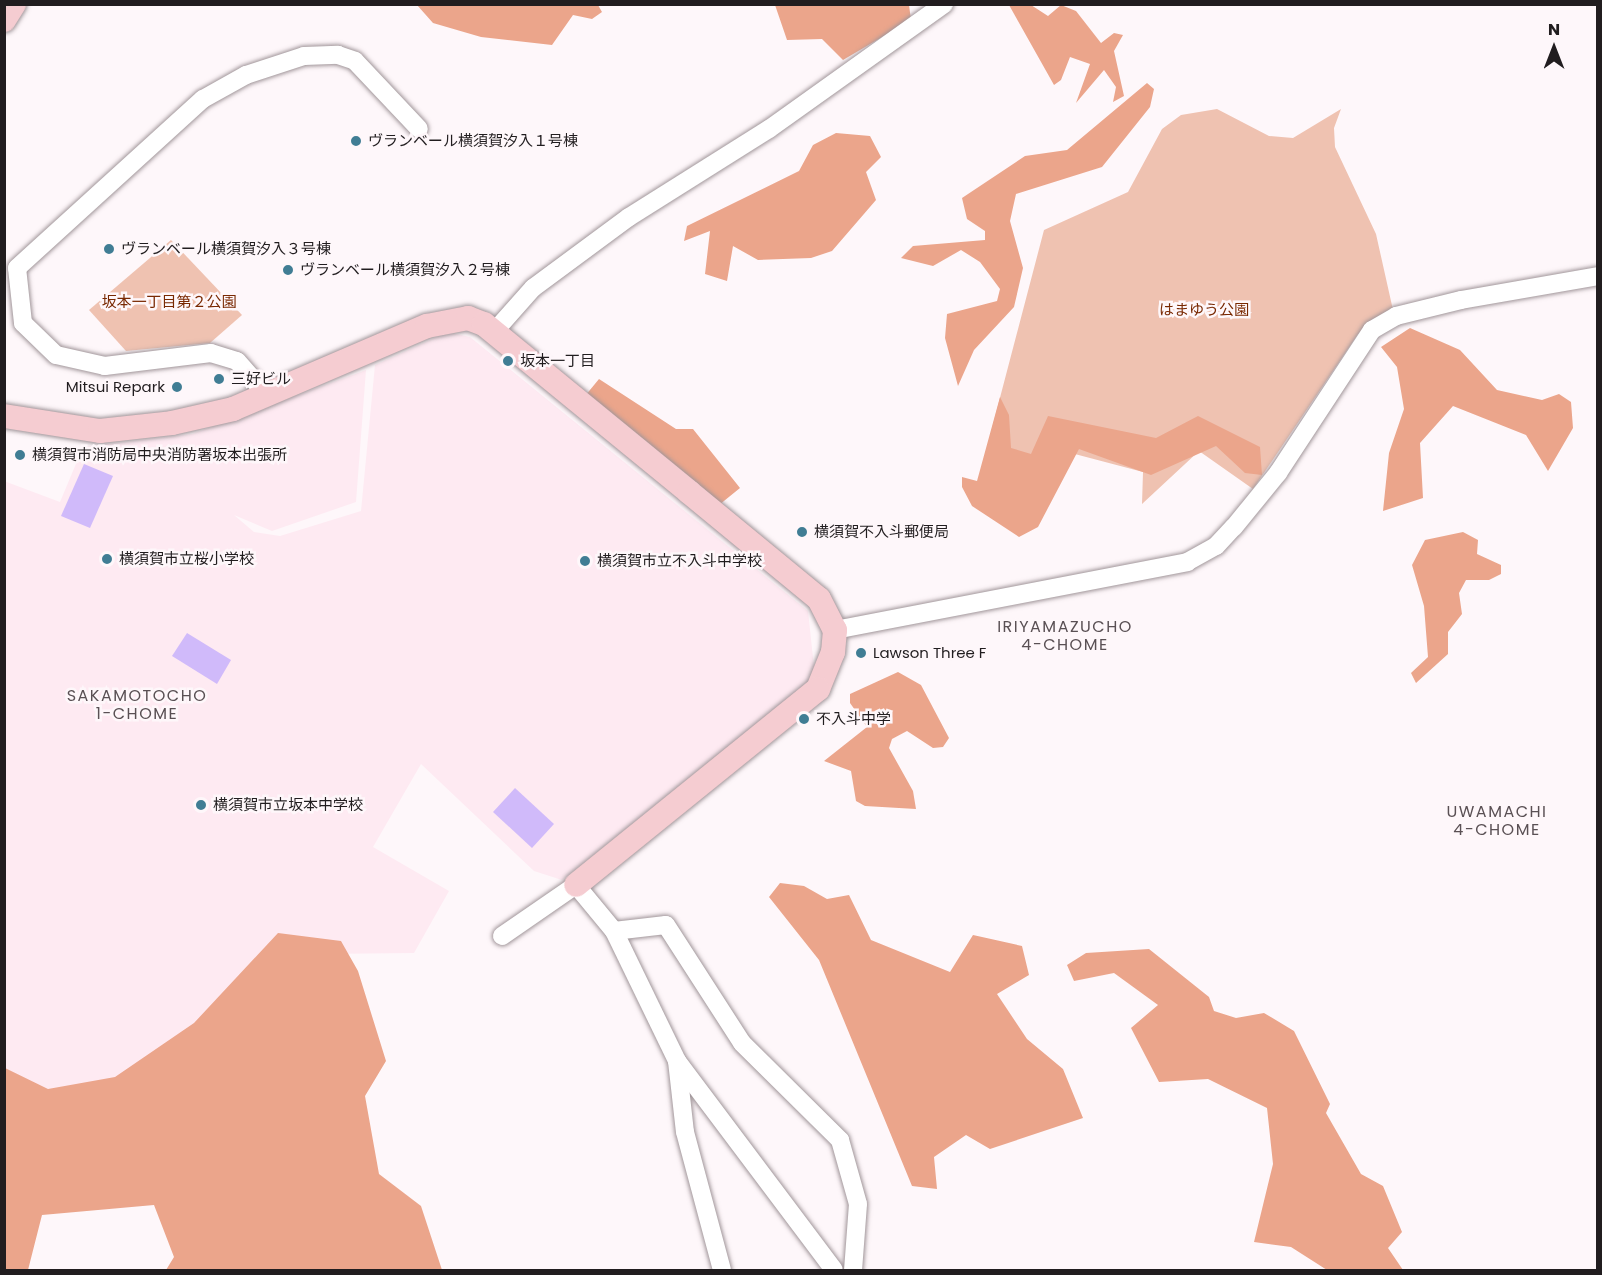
<!DOCTYPE html>
<html>
<head>
<meta charset="utf-8">
<style>
	body { margin:0 }
	#map { position:relative; width:1602px; height:1275px; overflow:hidden; background:#fef7fa; font-family:Poppins,"Noto Sans JP",sans-serif }
	div>[style] { position:absolute }
	[style*='--x'] { left:calc(var(--x)*1px); top:calc(var(--y)*1px); width:calc(var(--w)*1px); rotate:calc(var(--a)*1deg) }
	.built>* { inset:0; background:#feeaf2 }
	.green>* { inset:0; background:#efc2b1 }
	.forest>* { inset:0; background:#eba58b }
	.water>* { inset:0; background:#d0bafa }
	.roads { filter:drop-shadow(0 0 2px #a1969a) drop-shadow(0 0 2px #a1969a) }
	.street>* { height:18px; margin:-9px; padding:0 9px; transform-origin:9px; border-radius:9px; background:#fff }
	.secondary>* { height:24px; margin:-12px; padding:0 12px; transform-origin:12px; border-radius:12px; background:#f5ccd1 }
	.dots>* { width:16px; height:16px; translate:-50% -50%; box-sizing:border-box; border:3px solid #fef7fa; border-radius:50% }
	span { translate:-50% -50%; white-space:nowrap; text-align:center; line-height:1.15; -webkit-text-stroke:5px #fef7fa; paint-order:stroke }
	.poi-label { font-size:15px; color:#211d1f }
	.left { translate:0 -50%; text-align:left }
	.right { translate:-100% -50%; text-align:right }
	.park-label { font-size:15px; color:#792902 }
	.neighbourhood-label { font-size:16px; color:#5a5054; letter-spacing:1.5px }
	.frame { position:absolute; inset:0; border:6px solid #211d1f; pointer-events:none }
	.north { position:absolute; left:1524px; top:18px; width:60px; height:60px; -webkit-text-stroke:4px #fef7fa; paint-order:stroke; rotate:0deg; font-size:16px; font-weight:700; line-height:24px; text-align:center; color:#211d1f }
	.north::after { content:''; display:block; margin:auto; width:21px; height:27px; background:#211d1f; clip-path:polygon(50% 0,100% 100%,50% 72%,0 100%) }
</style>
</head>
<body>
<div id="map">
	<div class="built">
		<div style="clip-path:polygon(448px 332px,470px 337px,808px 611px,814px 667px,808px 682px,562px 880px,534px 871px,421px 764px,373px 847px,449px 891px,414px 953px,322px 954px,75px 1129px,5px 1089px,4px 481px,60px 502px,83px 447px,192px 434px,366px 370px,356px 502px,272px 531px,234px 515px,254px 532px,280px 536px,361px 511px,375px 365px)"></div>
	</div>
	<div class="green">
		<div style="clip-path:polygon(1217px 109px,1269px 136px,1293px 138px,1341px 109px,1334px 128px,1335px 147px,1376px 234px,1393px 310px,1358px 334px,1253px 489px,1199px 451px,1142px 504px,1143px 472px,1071px 453px,1027px 522px,991px 432px,1044px 230px,1128px 192px,1162px 129px,1181px 115px)"></div>
		<div style="clip-path:polygon(171px 240px,242px 315px,210px 343px,126px 351px,89px 310px)"></div>
	</div>
	<div class="forest">
		<div style="clip-path:polygon(598px 5px,602px 12px,592px 19px,573px 15px,552px 45px,481px 37px,433px 23px,417px 5px)"></div>
		<div style="clip-path:polygon(775px 5px,909px 5px,911px 20px,843px 60px,822px 39px,787px 40px)"></div>
		<div style="clip-path:polygon(1009px 5px,1031px 5px,1048px 16px,1061px 5px,1076px 11px,1101px 43px,1114px 33px,1123px 35px,1114px 51px,1124px 96px,1113px 102px,1116px 87px,1104px 70px,1076px 103px,1090px 64px,1070px 57px,1061px 80px,1054px 85px)"></div>
		<div style="clip-path:polygon(1147px 83px,1154px 89px,1150px 107px,1102px 167px,1016px 194px,1010px 221px,1023px 268px,1014px 307px,974px 350px,958px 386px,945px 338px,947px 314px,997px 301px,1000px 289px,980px 262px,961px 250px,933px 266px,901px 258px,913px 246px,985px 240px,985px 231px,967px 219px,962px 198px,1025px 156px,1067px 150px)"></div>
		<div style="clip-path:polygon(836px 133px,870px 136px,881px 157px,866px 172px,876px 200px,832px 251px,811px 258px,758px 260px,733px 246px,727px 281px,705px 274px,710px 231px,684px 241px,687px 226px,799px 171px,813px 145px)"></div>
		<div style="clip-path:polygon(1410px 328px,1460px 350px,1497px 390px,1542px 400px,1559px 394px,1571px 402px,1573px 428px,1548px 471px,1526px 435px,1453px 406px,1420px 443px,1423px 498px,1383px 511px,1389px 453px,1404px 409px,1397px 367px,1381px 347px)"></div>
		<div style="clip-path:polygon(599px 379px,676px 429px,693px 429px,740px 488px,719px 505px,585px 396px)"></div>
		<div style="clip-path:polygon(1000px 397px,1009px 415px,1011px 448px,1031px 454px,1048px 416px,1156px 438px,1198px 416px,1260px 447px,1262px 475px,1245px 473px,1216px 446px,1151px 475px,1079px 449px,1038px 527px,1019px 537px,972px 506px,962px 487px,962px 477px,977px 481px)"></div>
		<div style="clip-path:polygon(1463px 532px,1478px 540px,1477px 554px,1501px 565px,1501px 574px,1489px 580px,1466px 580px,1459px 593px,1462px 614px,1448px 632px,1448px 654px,1416px 683px,1411px 673px,1428px 657px,1424px 606px,1412px 565px,1425px 540px)"></div>
		<div style="clip-path:polygon(898px 672px,921px 685px,949px 738px,943px 747px,933px 748px,907px 731px,892px 739px,889px 748px,913px 791px,916px 809px,865px 806px,856px 801px,851px 771px,824px 761px,867px 727px,850px 703px,850px 694px)"></div>
		<div style="clip-path:polygon(780px 883px,804px 886px,827px 899px,849px 895px,871px 940px,950px 972px,973px 935px,1022px 946px,1029px 975px,997px 994px,1027px 1039px,1063px 1069px,1083px 1118px,990px 1149px,966px 1135px,934px 1157px,937px 1189px,912px 1186px,819px 960px,769px 897px)"></div>
		<div style="clip-path:polygon(278px 933px,341px 941px,358px 971px,386px 1061px,365px 1096px,379px 1174px,421px 1206px,442px 1270px,166px 1270px,174px 1257px,154px 1205px,42px 1215px,28px 1270px,5px 1270px,5px 1068px,48px 1089px,115px 1077px,194px 1023px)"></div>
		<div style="clip-path:polygon(1149px 949px,1209px 997px,1214px 1011px,1236px 1018px,1264px 1013px,1294px 1031px,1330px 1104px,1326px 1113px,1361px 1174px,1383px 1186px,1402px 1232px,1388px 1248px,1403px 1270px,1327px 1270px,1291px 1247px,1254px 1242px,1273px 1164px,1267px 1108px,1208px 1079px,1159px 1082px,1131px 1028px,1158px 1005px,1114px 973px,1074px 981px,1067px 965px,1086px 953px)"></div>
	</div>
	<div class="water">
		<div style="clip-path:polygon(84px 464px,113px 476px,90px 528px,61px 516px)"></div>
		<div style="clip-path:polygon(187px 633px,231px 660px,217px 684px,172px 656px)"></div>
		<div style="clip-path:polygon(515px 788px,554px 824px,532px 848px,493px 812px)"></div>
	</div>
	<div class="roads">
		<div class="street">
			<div style="--x:493;--y:333;--w:60;--a:-48.4"></div>
			<div style="--x:533;--y:288;--w:119;--a:-36.5"></div>
			<div style="--x:629;--y:217;--w:165;--a:-32.2"></div>
			<div style="--x:769;--y:129;--w:215;--a:-35.5"></div>
			<div style="--x:267;--y:395;--w:45;--a:-131.4"></div>
			<div style="--x:237;--y:361;--w:27;--a:-163"></div>
			<div style="--x:211;--y:353;--w:107;--a:173"></div>
			<div style="--x:105;--y:366;--w:50;--a:-167.3"></div>
			<div style="--x:56;--y:355;--w:46;--a:-135.9"></div>
			<div style="--x:23;--y:323;--w:55;--a:-96.2"></div>
			<div style="--x:17;--y:268;--w:251;--a:-42.3"></div>
			<div style="--x:203;--y:99;--w:49;--a:-29.2"></div>
			<div style="--x:246;--y:75;--w:61;--a:-18.1"></div>
			<div style="--x:304;--y:56;--w:34;--a:-2"></div>
			<div style="--x:338;--y:55;--w:18;--a:19"></div>
			<div style="--x:355;--y:61;--w:93;--a:46.7"></div>
			<div style="--x:835;--y:630;--w:359;--a:-10.9"></div>
			<div style="--x:1187;--y:562;--w:33;--a:-29"></div>
			<div style="--x:1216;--y:546;--w:26;--a:-47"></div>
			<div style="--x:1234;--y:527;--w:70;--a:-50.8"></div>
			<div style="--x:1278;--y:473;--w:171;--a:-56.7"></div>
			<div style="--x:1372;--y:330;--w:28;--a:-30"></div>
			<div style="--x:1396;--y:316;--w:67;--a:-13.8"></div>
			<div style="--x:1461;--y:300;--w:139;--a:-9.9"></div>
			<div style="--x:614;--y:931;--w:52;--a:-6.6"></div>
			<div style="--x:666;--y:925;--w:140;--a:57.2"></div>
			<div style="--x:742;--y:1043;--w:138;--a:44.7"></div>
			<div style="--x:840;--y:1140;--w:66;--a:74.3"></div>
			<div style="--x:858;--y:1204;--w:66;--a:94.3"></div>
			<div style="--x:502;--y:936;--w:90;--a:-34.6"></div>
			<div style="--x:576;--y:885;--w:60;--a:50.4"></div>
			<div style="--x:614;--y:931;--w:144;--a:64.1"></div>
			<div style="--x:677;--y:1061;--w:261;--a:53.1"></div>
			<div style="--x:677;--y:1061;--w:71;--a:83.6"></div>
			<div style="--x:685;--y:1132;--w:143;--a:75"></div>
		</div>
		<div class="secondary">
			<div style="--x:4;--y:20;--w:19;--a:-58"></div>
			<div style="--x:4;--y:416;--w:97;--a:8.9"></div>
			<div style="--x:100;--y:431;--w:72;--a:-6.3"></div>
			<div style="--x:172;--y:423;--w:63;--a:-12.9"></div>
			<div style="--x:233;--y:409;--w:211;--a:-23.2"></div>
			<div style="--x:427;--y:326;--w:42;--a:-11"></div>
			<div style="--x:468;--y:318;--w:17;--a:21"></div>
			<div style="--x:484;--y:324;--w:265;--a:39.3"></div>
			<div style="--x:689;--y:492;--w:168;--a:39.5"></div>
			<div style="--x:819;--y:599;--w:35;--a:63"></div>
			<div style="--x:835;--y:630;--w:22;--a:95"></div>
			<div style="--x:833;--y:652;--w:40;--a:112"></div>
			<div style="--x:818;--y:689;--w:311;--a:141"></div>
		</div>
	</div>
	<div class="dots">
		<div style="left:356px;top:141px;background:#407d94"></div>
		<div style="left:109px;top:249px;background:#407d94"></div>
		<div style="left:288px;top:270px;background:#407d94"></div>
		<div style="left:508px;top:361px;background:#407d94"></div>
		<div style="left:219px;top:379px;background:#407d94"></div>
		<div style="left:177px;top:387px;background:#407d94"></div>
		<div style="left:20px;top:455px;background:#407d94"></div>
		<div style="left:802px;top:532px;background:#407d94"></div>
		<div style="left:107px;top:559px;background:#407d94"></div>
		<div style="left:585px;top:561px;background:#407d94"></div>
		<div style="left:861px;top:653px;background:#407d94"></div>
		<div style="left:804px;top:719px;background:#407d94"></div>
		<div style="left:201px;top:805px;background:#407d94"></div>
	</div>
	<div class="poi-label">
		<span class="left" style="left:368px;top:141px">ヴランベール横須賀汐入１号棟</span>
		<span class="left" style="left:121px;top:249px">ヴランベール横須賀汐入３号棟</span>
		<span class="left" style="left:300px;top:270px">ヴランベール横須賀汐入２号棟</span>
		<span class="left" style="left:520px;top:361px">坂本一丁目</span>
		<span class="left" style="left:231px;top:379px">三好ビル</span>
		<span class="right" style="left:165px;top:387px">Mitsui Repark</span>
		<span class="left" style="left:32px;top:455px">横須賀市消防局中央消防署坂本出張所</span>
		<span class="left" style="left:814px;top:532px">横須賀不入斗郵便局</span>
		<span class="left" style="left:119px;top:559px">横須賀市立桜小学校</span>
		<span class="left" style="left:597px;top:561px">横須賀市立不入斗中学校</span>
		<span class="left" style="left:873px;top:653px">Lawson Three F</span>
		<span class="left" style="left:816px;top:719px">不入斗中学</span>
		<span class="left" style="left:213px;top:805px">横須賀市立坂本中学校</span>
	</div>
	<div class="park-label">
		<span style="left:169px;top:302px">坂本一丁目第２公園</span>
		<span style="left:1204px;top:310px">はまゆう公園</span>
	</div>
	<div class="neighbourhood-label">
		<span style="left:1065px;top:636px">IRIYAMAZUCHO<br>4-CHOME</span>
		<span style="left:137px;top:705px">SAKAMOTOCHO<br>1-CHOME</span>
		<span style="left:1497px;top:821px">UWAMACHI<br>4-CHOME</span>
	</div>
	<div class="frame"></div>
	<div class="north">N</div>
</div>
</body>
</html>
